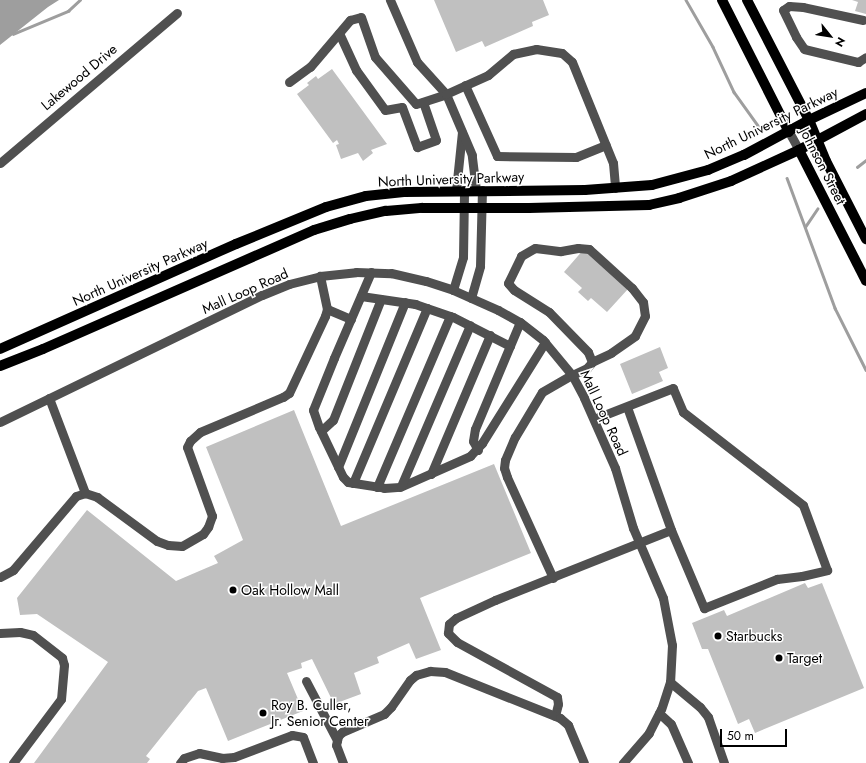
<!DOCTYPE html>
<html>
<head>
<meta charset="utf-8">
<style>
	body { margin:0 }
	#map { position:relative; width:866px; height:763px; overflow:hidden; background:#fff; font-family:Jost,sans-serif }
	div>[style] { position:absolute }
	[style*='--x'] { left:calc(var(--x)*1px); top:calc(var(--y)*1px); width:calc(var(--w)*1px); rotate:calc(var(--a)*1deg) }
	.water>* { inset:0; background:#9e9e9e }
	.stream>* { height:2.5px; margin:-1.25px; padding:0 1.25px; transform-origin:1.25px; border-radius:1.25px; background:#9e9e9e }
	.building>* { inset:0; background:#c0c0c0 }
	.minor>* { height:9px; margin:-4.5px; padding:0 4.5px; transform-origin:4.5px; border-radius:4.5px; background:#505050 }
	.major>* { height:10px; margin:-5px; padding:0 5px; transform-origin:5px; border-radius:5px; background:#000 }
	.dots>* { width:11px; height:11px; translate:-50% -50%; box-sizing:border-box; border:2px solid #fff; border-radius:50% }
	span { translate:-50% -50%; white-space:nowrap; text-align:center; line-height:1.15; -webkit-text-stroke:3px #fff; paint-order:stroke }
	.street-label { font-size:14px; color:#000 }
	.poi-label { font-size:14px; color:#000 }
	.left { translate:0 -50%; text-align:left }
	.north { position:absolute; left:810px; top:16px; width:40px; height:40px; -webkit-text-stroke:3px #fff; paint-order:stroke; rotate:120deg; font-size:11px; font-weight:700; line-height:16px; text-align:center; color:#000 }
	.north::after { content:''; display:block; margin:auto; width:14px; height:18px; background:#000; clip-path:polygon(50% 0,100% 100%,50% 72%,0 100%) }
	.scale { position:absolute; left:720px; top:729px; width:67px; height:18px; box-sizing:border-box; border:2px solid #000; border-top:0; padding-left:5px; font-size:12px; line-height:14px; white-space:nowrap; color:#000; -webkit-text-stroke:3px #fff; paint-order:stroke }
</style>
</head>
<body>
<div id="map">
	<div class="water">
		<div style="clip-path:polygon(0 0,59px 0,48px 7px,0 45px)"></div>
	</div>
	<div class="stream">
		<div style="--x:686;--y:0;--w:54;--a:60.1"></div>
		<div style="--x:713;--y:47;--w:50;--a:65"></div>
		<div style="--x:734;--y:92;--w:48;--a:54.3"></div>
		<div style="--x:13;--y:34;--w:60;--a:-22.7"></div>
		<div style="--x:68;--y:11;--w:16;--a:-43"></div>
		<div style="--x:857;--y:167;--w:11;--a:-38"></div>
		<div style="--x:787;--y:178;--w:139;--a:69.7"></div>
		<div style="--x:835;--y:308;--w:69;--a:63.4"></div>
		<div style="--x:805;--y:227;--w:22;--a:-56"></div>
	</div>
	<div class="building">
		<div style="clip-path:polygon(434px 0,543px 0,549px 15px,532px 22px,533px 26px,485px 47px,482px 41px,456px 52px)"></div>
		<div style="clip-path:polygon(852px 0,866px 0,866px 14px,855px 11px,858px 2px)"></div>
		<div style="clip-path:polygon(332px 69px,387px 144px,371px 150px,373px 153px,363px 161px,358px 153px,341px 159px,336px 145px,339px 144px,337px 140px,333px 143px,297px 94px,309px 85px,307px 83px,316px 76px,318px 79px)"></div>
		<div style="clip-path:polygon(584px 249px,628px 289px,607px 312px,591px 298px,588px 301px,578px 292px,582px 288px,564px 272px)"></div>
		<div style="clip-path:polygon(660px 347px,668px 368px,659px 372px,663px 381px,632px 394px,620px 364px)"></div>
		<div style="clip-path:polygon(294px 410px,341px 526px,494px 464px,531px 553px,420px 598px,441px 650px,416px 659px,409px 643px,377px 657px,379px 663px,354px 673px,361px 694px,334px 704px,312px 659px,301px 663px,302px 668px,287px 673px,303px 711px,228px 741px,206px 688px,198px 691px,146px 756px,150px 759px,147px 763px,34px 763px,108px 662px,37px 614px,20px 615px,17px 598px,87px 510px,176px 581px,218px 563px,214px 556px,243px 540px,206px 447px)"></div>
		<div style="clip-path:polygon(805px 583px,808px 588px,822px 583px,864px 688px,755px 733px,749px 719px,738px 724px,708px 649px,702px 649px,692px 623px,724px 610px,727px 616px)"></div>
	</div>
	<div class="minor">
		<div style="--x:863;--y:20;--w:61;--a:-167.8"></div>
		<div style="--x:803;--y:7;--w:14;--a:-176"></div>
		<div style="--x:789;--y:6;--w:7;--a:146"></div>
		<div style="--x:783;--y:10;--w:30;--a:64"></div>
		<div style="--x:796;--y:37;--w:14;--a:56"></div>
		<div style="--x:804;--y:49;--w:56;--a:13.5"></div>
		<div style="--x:858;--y:62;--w:9;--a:-32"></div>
		<div style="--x:339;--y:33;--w:41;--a:65.3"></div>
		<div style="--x:356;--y:70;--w:49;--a:54.1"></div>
		<div style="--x:385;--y:110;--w:17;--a:-10"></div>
		<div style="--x:402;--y:107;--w:43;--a:69.4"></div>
		<div style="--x:417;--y:147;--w:20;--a:-20"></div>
		<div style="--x:436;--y:140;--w:40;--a:-108.9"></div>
		<div style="--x:289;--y:82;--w:26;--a:-36"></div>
		<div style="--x:310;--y:67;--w:62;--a:-49.6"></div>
		<div style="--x:350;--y:20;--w:11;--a:-15"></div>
		<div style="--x:361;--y:17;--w:42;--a:70.7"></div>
		<div style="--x:375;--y:57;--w:62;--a:48.9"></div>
		<div style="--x:416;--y:104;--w:32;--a:-18"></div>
		<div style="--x:446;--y:94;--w:43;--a:-132.2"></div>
		<div style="--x:417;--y:62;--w:68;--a:-113.5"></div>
		<div style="--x:465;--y:85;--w:78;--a:65.7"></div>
		<div style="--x:497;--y:156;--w:79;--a:0.7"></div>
		<div style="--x:576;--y:157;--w:32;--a:-22"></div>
		<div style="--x:789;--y:132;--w:21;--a:61"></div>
		<div style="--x:0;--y:163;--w:232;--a:-40.3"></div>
		<div style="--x:456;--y:190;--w:58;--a:-84.1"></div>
		<div style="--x:476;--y:190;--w:35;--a:-97"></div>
		<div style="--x:472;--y:155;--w:66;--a:-113.1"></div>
		<div style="--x:446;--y:94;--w:46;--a:-24.3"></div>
		<div style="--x:488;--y:75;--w:33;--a:-40"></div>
		<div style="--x:513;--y:54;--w:24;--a:-12"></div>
		<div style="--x:536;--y:49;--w:26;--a:9"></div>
		<div style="--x:562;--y:53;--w:13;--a:42"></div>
		<div style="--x:572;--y:62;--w:109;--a:67.9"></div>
		<div style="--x:613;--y:163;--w:25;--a:85"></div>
		<div style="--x:371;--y:272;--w:94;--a:113.3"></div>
		<div style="--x:334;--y:358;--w:56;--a:112"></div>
		<div style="--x:313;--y:410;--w:18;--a:71"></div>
		<div style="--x:319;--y:427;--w:55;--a:64.4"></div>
		<div style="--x:343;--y:477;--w:7;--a:45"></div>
		<div style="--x:348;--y:482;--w:36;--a:9"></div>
		<div style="--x:384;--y:488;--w:16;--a:-4"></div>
		<div style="--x:400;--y:487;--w:77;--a:-23.9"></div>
		<div style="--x:470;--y:456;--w:18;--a:-47"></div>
		<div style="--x:482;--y:443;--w:119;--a:-58"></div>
		<div style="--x:453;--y:290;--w:34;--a:-73"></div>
		<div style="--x:463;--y:257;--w:67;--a:-89.1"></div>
		<div style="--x:361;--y:296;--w:55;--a:8.4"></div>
		<div style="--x:415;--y:304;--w:40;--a:18.9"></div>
		<div style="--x:453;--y:317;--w:64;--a:27"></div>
		<div style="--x:471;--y:298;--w:33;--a:-74"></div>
		<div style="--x:480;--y:266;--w:76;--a:-88.5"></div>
		<div style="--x:327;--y:309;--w:26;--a:23"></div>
		<div style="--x:49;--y:398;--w:102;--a:69.2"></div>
		<div style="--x:627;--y:407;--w:131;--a:70.3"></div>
		<div style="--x:0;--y:422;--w:291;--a:-25.9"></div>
		<div style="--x:262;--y:295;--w:29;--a:-22"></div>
		<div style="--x:289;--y:284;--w:32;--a:-14"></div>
		<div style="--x:320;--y:276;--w:36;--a:-6"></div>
		<div style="--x:356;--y:272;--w:35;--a:2"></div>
		<div style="--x:391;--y:273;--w:36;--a:13"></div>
		<div style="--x:426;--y:281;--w:28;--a:18"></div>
		<div style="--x:453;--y:290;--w:49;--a:24"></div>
		<div style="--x:498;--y:310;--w:25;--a:29"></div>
		<div style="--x:520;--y:322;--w:29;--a:38"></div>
		<div style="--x:543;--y:340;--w:45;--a:50.4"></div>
		<div style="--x:572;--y:375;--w:26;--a:62"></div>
		<div style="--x:584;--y:398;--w:77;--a:66.1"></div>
		<div style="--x:615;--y:468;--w:63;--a:73.3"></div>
		<div style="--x:633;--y:528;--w:76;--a:66.8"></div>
		<div style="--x:663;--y:598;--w:48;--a:79.2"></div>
		<div style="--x:672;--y:645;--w:37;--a:93"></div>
		<div style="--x:670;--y:682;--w:28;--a:108"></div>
		<div style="--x:661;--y:709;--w:27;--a:117"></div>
		<div style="--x:649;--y:733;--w:40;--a:131"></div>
		<div style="--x:321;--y:431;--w:16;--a:-43"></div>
		<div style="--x:333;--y:420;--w:130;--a:-68.4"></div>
		<div style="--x:478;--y:450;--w:10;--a:-119"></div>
		<div style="--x:473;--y:441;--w:12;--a:-81"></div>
		<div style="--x:475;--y:429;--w:116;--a:-67.2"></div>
		<div style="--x:338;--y:467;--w:178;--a:-67.9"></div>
		<div style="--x:431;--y:474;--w:151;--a:-67"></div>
		<div style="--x:353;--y:483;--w:190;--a:-67.1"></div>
		<div style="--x:401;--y:486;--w:175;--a:-66.8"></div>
		<div style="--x:377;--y:487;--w:186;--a:-66.9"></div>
		<div style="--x:0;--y:577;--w:15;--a:-28"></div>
		<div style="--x:13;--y:570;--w:97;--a:-49.6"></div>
		<div style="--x:76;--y:496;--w:9;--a:-18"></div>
		<div style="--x:85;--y:493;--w:13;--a:18"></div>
		<div style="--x:97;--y:497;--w:74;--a:36.3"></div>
		<div style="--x:157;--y:541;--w:12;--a:20"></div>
		<div style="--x:168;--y:545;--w:14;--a:4"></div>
		<div style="--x:182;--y:546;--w:24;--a:-30"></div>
		<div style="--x:203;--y:534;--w:9;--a:-54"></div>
		<div style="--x:208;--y:527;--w:12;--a:-70"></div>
		<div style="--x:212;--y:516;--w:73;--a:-109.9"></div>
		<div style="--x:187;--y:447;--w:7;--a:-63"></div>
		<div style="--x:190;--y:441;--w:13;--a:-42"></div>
		<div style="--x:200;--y:432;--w:90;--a:-22.9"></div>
		<div style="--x:283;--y:397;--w:7;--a:-34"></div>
		<div style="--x:289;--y:393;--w:85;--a:-64.9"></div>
		<div style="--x:325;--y:316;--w:7;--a:-74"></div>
		<div style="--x:327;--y:309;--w:34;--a:-102"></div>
		<div style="--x:553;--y:578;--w:111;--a:-114.5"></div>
		<div style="--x:507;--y:477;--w:9;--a:-108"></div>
		<div style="--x:504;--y:468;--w:8;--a:-83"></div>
		<div style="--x:505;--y:460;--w:25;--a:-67"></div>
		<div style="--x:515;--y:437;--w:52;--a:-59"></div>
		<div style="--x:542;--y:392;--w:34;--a:-30"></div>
		<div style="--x:572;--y:375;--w:17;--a:-25"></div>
		<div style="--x:587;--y:368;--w:8;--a:-50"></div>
		<div style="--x:592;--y:362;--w:11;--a:-112"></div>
		<div style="--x:588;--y:352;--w:56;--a:-134.3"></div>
		<div style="--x:549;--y:312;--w:41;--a:-147.8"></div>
		<div style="--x:514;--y:290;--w:9;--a:-131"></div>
		<div style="--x:508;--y:283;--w:30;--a:-64"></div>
		<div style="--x:521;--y:256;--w:16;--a:-30"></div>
		<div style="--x:535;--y:248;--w:26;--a:7"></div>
		<div style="--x:561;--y:251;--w:17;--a:-10"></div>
		<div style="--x:578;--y:248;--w:11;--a:5"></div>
		<div style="--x:589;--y:249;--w:58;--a:42.2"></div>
		<div style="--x:632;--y:288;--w:18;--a:52"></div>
		<div style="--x:643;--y:302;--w:14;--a:82"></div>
		<div style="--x:645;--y:316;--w:22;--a:117"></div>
		<div style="--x:635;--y:336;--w:29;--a:145"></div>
		<div style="--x:611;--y:353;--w:21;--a:155"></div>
		<div style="--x:0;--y:633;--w:20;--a:-3"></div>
		<div style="--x:20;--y:632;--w:13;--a:13"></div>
		<div style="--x:33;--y:635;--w:37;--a:38"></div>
		<div style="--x:62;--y:658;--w:7;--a:74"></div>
		<div style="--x:64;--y:665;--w:34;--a:95"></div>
		<div style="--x:61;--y:699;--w:80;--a:126.9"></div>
		<div style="--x:306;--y:681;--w:67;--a:62.3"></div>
		<div style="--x:670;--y:682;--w:39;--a:40"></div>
		<div style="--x:700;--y:707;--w:13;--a:51"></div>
		<div style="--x:708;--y:717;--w:49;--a:70.8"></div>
		<div style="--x:659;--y:713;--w:16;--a:43"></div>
		<div style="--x:671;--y:724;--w:43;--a:66.4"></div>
		<div style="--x:555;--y:716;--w:12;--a:-76"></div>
		<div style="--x:558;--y:704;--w:7;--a:-98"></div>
		<div style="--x:557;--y:697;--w:114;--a:-151.2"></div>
		<div style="--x:457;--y:642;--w:13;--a:-135"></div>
		<div style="--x:448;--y:633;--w:9;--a:-84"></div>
		<div style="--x:449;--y:624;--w:9;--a:-41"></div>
		<div style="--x:456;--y:618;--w:43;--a:-24.8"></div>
		<div style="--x:495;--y:600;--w:189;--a:-21.7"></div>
		<div style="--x:671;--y:530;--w:85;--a:67.1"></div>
		<div style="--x:704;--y:608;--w:79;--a:-21.7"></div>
		<div style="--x:777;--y:579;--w:25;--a:-7"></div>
		<div style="--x:802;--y:576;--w:26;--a:-13"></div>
		<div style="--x:827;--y:570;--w:69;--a:-110.3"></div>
		<div style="--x:803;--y:505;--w:152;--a:-142.2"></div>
		<div style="--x:683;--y:412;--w:26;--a:-113"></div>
		<div style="--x:673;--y:388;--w:85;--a:158.6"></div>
		<div style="--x:180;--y:763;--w:6;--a:-51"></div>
		<div style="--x:184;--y:758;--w:16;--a:-18"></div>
		<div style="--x:199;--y:753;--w:24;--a:12"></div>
		<div style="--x:222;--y:758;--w:12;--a:-5"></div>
		<div style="--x:234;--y:757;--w:62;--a:-20.8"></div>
		<div style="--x:292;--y:735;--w:11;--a:10"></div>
		<div style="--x:303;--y:737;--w:28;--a:69"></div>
		<div style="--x:343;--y:763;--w:19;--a:-111"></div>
		<div style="--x:336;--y:745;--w:9;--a:-77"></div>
		<div style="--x:338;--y:736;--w:6;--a:-45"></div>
		<div style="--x:342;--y:732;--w:46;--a:-23.2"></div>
		<div style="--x:384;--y:714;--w:10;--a:-45"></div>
		<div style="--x:391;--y:707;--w:33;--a:-55"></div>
		<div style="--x:410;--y:680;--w:8;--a:-40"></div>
		<div style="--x:416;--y:675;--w:15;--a:-16"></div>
		<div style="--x:430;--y:671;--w:15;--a:4"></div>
		<div style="--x:445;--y:672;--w:124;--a:21.8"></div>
		<div style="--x:560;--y:718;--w:11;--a:41"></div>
		<div style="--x:568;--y:725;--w:41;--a:67.2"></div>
	</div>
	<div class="major">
		<div style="--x:722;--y:0;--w:148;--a:63.1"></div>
		<div style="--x:747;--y:0;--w:135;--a:62.7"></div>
		<div style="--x:809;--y:120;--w:44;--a:67.5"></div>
		<div style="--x:826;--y:161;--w:88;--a:62.9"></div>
		<div style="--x:799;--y:150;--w:147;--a:62.9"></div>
		<div style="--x:0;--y:349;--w:258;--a:-24"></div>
		<div style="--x:236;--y:244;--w:97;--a:-22.3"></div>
		<div style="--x:326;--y:207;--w:41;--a:-15.4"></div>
		<div style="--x:366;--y:196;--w:38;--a:-6"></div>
		<div style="--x:404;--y:192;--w:181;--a:-0.6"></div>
		<div style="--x:585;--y:190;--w:67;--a:-4.3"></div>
		<div style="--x:652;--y:185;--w:58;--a:-15"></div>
		<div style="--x:708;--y:170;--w:39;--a:-23"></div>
		<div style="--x:744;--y:155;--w:74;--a:-28.3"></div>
		<div style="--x:809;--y:120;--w:63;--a:-25.3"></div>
		<div style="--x:0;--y:366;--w:46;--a:-21.6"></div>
		<div style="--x:43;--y:349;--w:296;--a:-23.7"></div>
		<div style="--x:314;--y:230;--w:38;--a:-17"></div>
		<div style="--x:350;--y:219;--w:37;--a:-13"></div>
		<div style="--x:386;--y:211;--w:36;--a:-5"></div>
		<div style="--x:422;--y:208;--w:107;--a:0"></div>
		<div style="--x:529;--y:208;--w:120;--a:-1.4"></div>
		<div style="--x:649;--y:205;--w:31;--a:-13"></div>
		<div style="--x:679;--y:198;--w:55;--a:-18.1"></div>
		<div style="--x:731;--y:181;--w:75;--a:-24.5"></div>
		<div style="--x:799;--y:150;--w:76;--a:-28.2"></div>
	</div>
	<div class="dots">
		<div style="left:233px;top:590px;background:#000"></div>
		<div style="left:718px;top:636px;background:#000"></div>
		<div style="left:779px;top:658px;background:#000"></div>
		<div style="left:263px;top:713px;background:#000"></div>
	</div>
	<div class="street-label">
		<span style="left:79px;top:77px;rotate:-40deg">Lakewood Drive</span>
		<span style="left:771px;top:123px;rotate:-26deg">North University Parkway</span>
		<span style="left:823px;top:166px;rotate:63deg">Johnson Street</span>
		<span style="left:451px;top:179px;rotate:-2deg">North University Parkway</span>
		<span style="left:140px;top:272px;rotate:-24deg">North University Parkway</span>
		<span style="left:245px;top:291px;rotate:-24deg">Mall Loop Road</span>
		<span style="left:604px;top:413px;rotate:65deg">Mall Loop Road</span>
	</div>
	<div class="poi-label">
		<span class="left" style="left:241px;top:590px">Oak Hollow Mall</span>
		<span class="left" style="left:726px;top:636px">Starbucks</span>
		<span class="left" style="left:787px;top:658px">Target</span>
		<span class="left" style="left:271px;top:713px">Roy B. Culler,<br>Jr. Senior Center</span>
	</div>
	<div class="north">N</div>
	<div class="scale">50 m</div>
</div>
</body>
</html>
